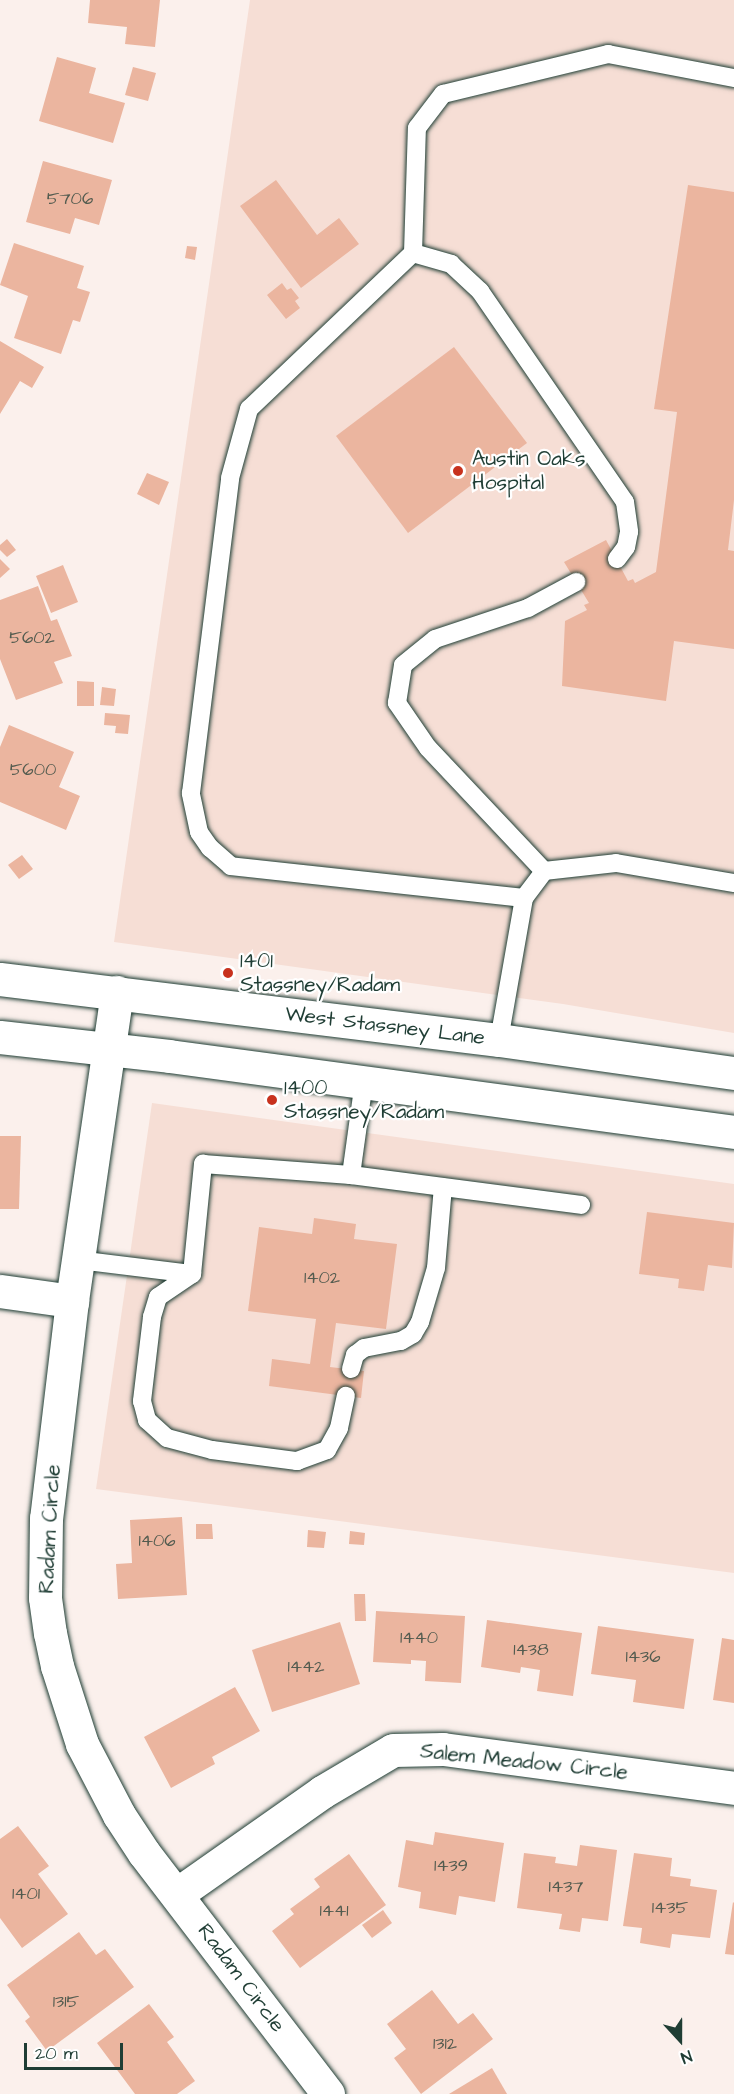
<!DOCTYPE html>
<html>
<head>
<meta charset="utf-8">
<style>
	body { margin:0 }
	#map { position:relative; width:734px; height:2094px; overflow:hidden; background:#fbf0ec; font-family:"Architects Daughter",sans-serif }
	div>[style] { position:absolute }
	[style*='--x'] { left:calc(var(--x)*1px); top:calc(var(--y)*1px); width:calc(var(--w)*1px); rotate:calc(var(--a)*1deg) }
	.built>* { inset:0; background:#f6ded5 }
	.building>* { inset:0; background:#ebb59f }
	.roads { filter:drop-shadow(0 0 2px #1f3d34) drop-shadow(0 0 2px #1f3d34) }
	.service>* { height:18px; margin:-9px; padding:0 9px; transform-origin:9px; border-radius:9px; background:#fff }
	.minor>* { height:33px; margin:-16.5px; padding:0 16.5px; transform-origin:16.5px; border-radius:16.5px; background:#fff }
	.secondary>* { height:33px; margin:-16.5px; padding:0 16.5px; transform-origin:16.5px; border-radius:16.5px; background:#fff }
	.dots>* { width:16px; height:16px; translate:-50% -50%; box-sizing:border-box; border:3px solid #fff; border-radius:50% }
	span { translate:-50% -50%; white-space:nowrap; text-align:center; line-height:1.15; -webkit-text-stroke:4.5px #fff; paint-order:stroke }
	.number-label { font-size:18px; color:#525b4f }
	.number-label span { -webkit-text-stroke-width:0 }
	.poi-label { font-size:21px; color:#1f3d34 }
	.left { translate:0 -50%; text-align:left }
	.street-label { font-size:21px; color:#1f3d34 }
	.north { position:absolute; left:650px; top:2010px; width:60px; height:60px; -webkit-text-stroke:4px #fff; paint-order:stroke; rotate:159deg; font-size:16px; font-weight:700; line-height:24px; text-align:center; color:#1f3d34 }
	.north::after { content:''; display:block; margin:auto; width:21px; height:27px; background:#1f3d34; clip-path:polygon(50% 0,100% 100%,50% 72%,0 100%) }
	.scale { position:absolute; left:24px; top:2043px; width:99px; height:27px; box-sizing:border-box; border:3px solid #1f3d34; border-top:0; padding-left:8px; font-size:18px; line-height:21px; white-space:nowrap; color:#1f3d34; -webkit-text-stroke:4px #fff; paint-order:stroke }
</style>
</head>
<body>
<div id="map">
	<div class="built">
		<div style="clip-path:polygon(250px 0,734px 0,734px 1033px,563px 1004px,114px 942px)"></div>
		<div style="clip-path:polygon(152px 1103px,734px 1184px,734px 1573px,96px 1489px)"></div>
	</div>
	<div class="building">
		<div style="clip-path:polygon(90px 0,160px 0,155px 47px,125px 44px,127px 27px,88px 23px)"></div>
		<div style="clip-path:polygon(57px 57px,96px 68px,89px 93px,125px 103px,113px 143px,39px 121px)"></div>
		<div style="clip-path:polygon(133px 67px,156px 73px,148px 101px,125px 95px)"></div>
		<div style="clip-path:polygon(43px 161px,112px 180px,99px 225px,75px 218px,70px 234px,26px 222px)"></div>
		<div style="clip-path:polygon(276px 180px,317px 235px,339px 218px,359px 244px,301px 288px,240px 206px)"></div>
		<div style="clip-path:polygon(688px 185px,734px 192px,734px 500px,728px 550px,734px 551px,734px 649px,674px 641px,666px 701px,562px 686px,565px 621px,587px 610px,584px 605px,589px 603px,564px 562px,606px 540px,628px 581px,633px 579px,635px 583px,656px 572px,677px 412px,654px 409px)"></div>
		<div style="clip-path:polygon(14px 243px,84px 266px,77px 288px,90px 292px,80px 322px,73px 320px,61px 354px,14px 338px,28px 296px,0 285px)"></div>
		<div style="clip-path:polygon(187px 246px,197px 247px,195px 260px,185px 258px)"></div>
		<div style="clip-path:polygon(282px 283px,287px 290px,291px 288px,299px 298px,295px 301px,300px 308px,286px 319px,267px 295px)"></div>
		<div style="clip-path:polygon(0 341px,44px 367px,32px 388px,20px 381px,0 414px)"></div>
		<div style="clip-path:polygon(454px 347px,527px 443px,408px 533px,336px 436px)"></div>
		<div style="clip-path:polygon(147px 473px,169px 482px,159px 505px,137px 494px)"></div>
		<div style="clip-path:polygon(7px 539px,16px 550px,7px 557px,0 550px,0 545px)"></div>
		<div style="clip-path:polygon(0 559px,10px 569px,0 578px)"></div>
		<div style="clip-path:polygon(63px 565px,78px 602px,51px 613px,36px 576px)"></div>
		<div style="clip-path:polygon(38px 586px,51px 621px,57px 619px,72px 656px,54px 662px,63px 683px,16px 700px,0 659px,0 600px)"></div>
		<div style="clip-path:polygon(77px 681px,94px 682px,94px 706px,77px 706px)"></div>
		<div style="clip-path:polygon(102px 687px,116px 689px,114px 706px,100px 705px)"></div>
		<div style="clip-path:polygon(105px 713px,130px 715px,128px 734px,115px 733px,116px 726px,104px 725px)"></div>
		<div style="clip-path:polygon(9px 725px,74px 752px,59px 787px,80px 796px,66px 830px,0 802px,0 747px)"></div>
		<div style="clip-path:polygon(22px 855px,33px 869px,19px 879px,8px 865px)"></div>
		<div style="clip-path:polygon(0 1136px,21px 1136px,19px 1209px,0 1209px)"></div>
		<div style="clip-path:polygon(647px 1212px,734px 1223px,732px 1268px,708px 1265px,704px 1291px,678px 1288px,679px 1279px,639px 1274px)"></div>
		<div style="clip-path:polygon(314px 1218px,356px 1224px,354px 1239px,397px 1244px,386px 1329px,336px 1323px,330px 1367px,364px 1371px,361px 1398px,269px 1386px,272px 1359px,310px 1364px,316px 1319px,248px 1311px,259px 1227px,312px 1234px)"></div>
		<div style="clip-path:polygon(182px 1517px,187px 1595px,118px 1599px,116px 1564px,132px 1563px,130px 1520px)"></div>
		<div style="clip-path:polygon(196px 1524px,212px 1524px,213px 1539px,196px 1539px)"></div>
		<div style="clip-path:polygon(308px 1530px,326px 1532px,324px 1548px,307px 1547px)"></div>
		<div style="clip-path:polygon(350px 1531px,365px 1533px,364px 1545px,349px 1544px)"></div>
		<div style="clip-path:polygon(354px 1594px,365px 1594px,366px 1621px,355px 1621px)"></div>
		<div style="clip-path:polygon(376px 1611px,465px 1616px,461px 1683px,425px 1681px,426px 1661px,411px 1660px,411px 1664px,373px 1662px)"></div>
		<div style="clip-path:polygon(487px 1620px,582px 1633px,573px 1696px,537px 1691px,540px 1670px,521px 1667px,520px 1673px,481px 1667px)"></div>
		<div style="clip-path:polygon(340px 1622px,360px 1684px,272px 1712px,252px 1650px)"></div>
		<div style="clip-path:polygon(598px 1626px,694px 1639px,684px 1709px,633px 1702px,636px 1680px,591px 1674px)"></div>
		<div style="clip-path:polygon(722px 1638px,734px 1640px,734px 1703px,713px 1700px)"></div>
		<div style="clip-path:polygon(235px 1687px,260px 1731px,212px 1757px,215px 1764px,171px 1788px,144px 1737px)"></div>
		<div style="clip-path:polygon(18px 1826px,49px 1866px,38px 1874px,68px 1914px,22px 1948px,0 1918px,0 1839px)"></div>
		<div style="clip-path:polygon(435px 1832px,504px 1843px,495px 1902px,459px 1896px,456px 1915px,419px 1908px,421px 1892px,398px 1887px,406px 1840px,433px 1845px)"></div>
		<div style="clip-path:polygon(580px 1845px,617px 1850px,608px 1921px,582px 1918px,580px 1932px,559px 1929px,562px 1914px,517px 1908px,524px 1853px,556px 1857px,555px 1863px,577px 1866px)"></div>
		<div style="clip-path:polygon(634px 1853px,672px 1858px,670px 1876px,691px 1879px,690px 1886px,717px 1890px,710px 1938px,672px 1934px,670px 1948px,640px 1943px,642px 1928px,623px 1926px)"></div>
		<div style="clip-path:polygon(349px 1854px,386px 1905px,300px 1968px,272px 1931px,294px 1914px,290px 1909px,320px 1887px,314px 1879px)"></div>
		<div style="clip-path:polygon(733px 1902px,734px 1903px,734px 1955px,725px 1954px)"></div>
		<div style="clip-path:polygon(383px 1910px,392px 1923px,372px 1938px,362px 1925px)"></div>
		<div style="clip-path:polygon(79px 1932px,96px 1955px,105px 1949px,134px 1987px,47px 2051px,25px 2021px,30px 2017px,7px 1985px)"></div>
		<div style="clip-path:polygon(432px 1990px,458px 2024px,473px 2013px,493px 2039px,421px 2094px,394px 2058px,406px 2049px,387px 2024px)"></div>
		<div style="clip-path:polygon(149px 2004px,174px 2037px,167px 2042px,195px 2081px,177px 2094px,135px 2094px,97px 2043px)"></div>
		<div style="clip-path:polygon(492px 2068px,507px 2094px,449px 2094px)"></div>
	</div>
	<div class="roads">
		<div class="service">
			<div style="--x:413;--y:253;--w:125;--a:-88.2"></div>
			<div style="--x:417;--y:128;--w:43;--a:-52.6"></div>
			<div style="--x:443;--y:94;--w:170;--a:-13.6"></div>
			<div style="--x:608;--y:54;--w:128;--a:10.8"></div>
			<div style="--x:544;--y:871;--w:169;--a:-133.3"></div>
			<div style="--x:428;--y:748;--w:55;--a:-124.6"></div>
			<div style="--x:397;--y:703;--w:38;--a:-81"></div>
			<div style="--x:403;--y:665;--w:41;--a:-39.1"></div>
			<div style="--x:435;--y:639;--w:98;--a:-18.4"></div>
			<div style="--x:528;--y:608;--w:55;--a:-28.4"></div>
			<div style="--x:524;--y:898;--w:295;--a:-173.8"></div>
			<div style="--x:231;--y:866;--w:28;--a:-139"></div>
			<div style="--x:210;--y:848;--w:19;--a:-125"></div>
			<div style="--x:199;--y:832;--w:40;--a:-102"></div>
			<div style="--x:191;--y:793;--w:317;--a:-82.9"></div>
			<div style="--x:230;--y:478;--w:72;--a:-74.6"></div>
			<div style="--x:249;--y:409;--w:226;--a:-43.6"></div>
			<div style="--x:413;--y:253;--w:40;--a:16"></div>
			<div style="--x:451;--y:264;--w:40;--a:43"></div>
			<div style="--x:480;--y:291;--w:256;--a:55.5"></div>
			<div style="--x:625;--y:502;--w:30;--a:82"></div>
			<div style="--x:629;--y:532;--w:15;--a:101"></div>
			<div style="--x:626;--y:547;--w:15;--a:127"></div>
			<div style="--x:499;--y:1040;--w:144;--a:-80"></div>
			<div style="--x:524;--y:898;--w:34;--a:-53"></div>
			<div style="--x:544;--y:871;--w:72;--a:-6.3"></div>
			<div style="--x:616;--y:863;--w:120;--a:9.6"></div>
			<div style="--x:351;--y:1175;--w:95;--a:-82.1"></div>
			<div style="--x:78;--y:1260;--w:115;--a:7"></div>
			<div style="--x:192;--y:1274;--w:111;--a:-84.3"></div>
			<div style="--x:203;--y:1164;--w:148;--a:4.3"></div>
			<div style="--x:351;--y:1175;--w:232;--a:7.4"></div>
			<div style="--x:192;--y:1274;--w:41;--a:145.9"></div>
			<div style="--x:158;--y:1297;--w:21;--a:107"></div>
			<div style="--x:152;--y:1317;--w:85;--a:96.8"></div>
			<div style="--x:142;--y:1401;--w:20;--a:75"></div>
			<div style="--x:147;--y:1420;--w:27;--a:42"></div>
			<div style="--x:167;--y:1438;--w:47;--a:14.9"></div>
			<div style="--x:212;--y:1450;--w:86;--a:7.4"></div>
			<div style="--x:297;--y:1461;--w:32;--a:-20"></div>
			<div style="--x:327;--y:1450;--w:25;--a:-61"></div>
			<div style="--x:339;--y:1428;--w:33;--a:-78"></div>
			<div style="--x:351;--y:1369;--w:15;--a:-74"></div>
			<div style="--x:355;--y:1355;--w:11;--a:-38"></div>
			<div style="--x:364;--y:1348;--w:38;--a:-11"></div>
			<div style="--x:401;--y:1341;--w:14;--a:-30"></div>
			<div style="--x:413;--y:1334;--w:14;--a:-60"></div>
			<div style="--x:420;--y:1322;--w:56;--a:-73.5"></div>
			<div style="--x:436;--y:1268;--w:81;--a:-85.1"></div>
		</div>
		<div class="minor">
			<div style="--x:117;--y:992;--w:312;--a:98.3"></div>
			<div style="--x:72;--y:1301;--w:219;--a:96.8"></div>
			<div style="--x:46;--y:1518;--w:80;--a:90.7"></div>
			<div style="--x:45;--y:1598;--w:35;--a:82"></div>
			<div style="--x:50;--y:1633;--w:34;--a:78"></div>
			<div style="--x:57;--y:1666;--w:82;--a:72.2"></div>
			<div style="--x:82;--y:1744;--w:80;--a:62.5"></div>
			<div style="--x:119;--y:1815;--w:45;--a:56.7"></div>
			<div style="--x:144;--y:1853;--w:303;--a:52.6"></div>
			<div style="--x:0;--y:1291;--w:73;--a:7.9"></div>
			<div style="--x:177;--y:1894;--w:177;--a:-35.1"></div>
			<div style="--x:322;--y:1792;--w:82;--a:-30.6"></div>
			<div style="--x:393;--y:1750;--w:50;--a:-1.1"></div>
			<div style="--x:443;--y:1749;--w:294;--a:7.6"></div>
		</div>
		<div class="secondary">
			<div style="--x:0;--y:979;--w:503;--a:6.97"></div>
			<div style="--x:499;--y:1040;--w:237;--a:8"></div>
			<div style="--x:0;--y:1037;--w:170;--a:6.4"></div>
			<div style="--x:169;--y:1056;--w:570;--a:7.66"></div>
		</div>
	</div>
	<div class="dots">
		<div style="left:458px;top:471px;background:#c8321e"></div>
		<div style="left:228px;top:973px;background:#c8321e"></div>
		<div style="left:272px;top:1100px;background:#c8321e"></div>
	</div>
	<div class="number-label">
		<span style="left:70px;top:199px">5706</span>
		<span style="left:32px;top:638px">5602</span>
		<span style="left:33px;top:770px">5600</span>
		<span style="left:322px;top:1278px">1402</span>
		<span style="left:157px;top:1541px">1406</span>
		<span style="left:419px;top:1638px">1440</span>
		<span style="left:531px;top:1650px">1438</span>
		<span style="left:643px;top:1657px">1436</span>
		<span style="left:306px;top:1667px">1442</span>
		<span style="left:451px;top:1866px">1439</span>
		<span style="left:566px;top:1887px">1437</span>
		<span style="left:26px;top:1894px">1401</span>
		<span style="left:670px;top:1908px">1435</span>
		<span style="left:334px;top:1911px">1441</span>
		<span style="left:66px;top:2002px">1315</span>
		<span style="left:445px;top:2044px">1312</span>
	</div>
	<div class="poi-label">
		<span class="left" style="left:472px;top:471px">Austin Oaks<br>Hospital</span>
		<span class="left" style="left:240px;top:973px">1401<br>Stassney/Radam</span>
		<span class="left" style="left:284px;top:1100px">1400<br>Stassney/Radam</span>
	</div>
	<div class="street-label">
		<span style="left:385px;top:1026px;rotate:7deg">West Stassney Lane</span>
		<span style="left:50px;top:1529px;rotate:-87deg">Radam Circle</span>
		<span style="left:524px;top:1762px;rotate:6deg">Salem Meadow Circle</span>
		<span style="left:241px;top:1978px;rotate:53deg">Radam Circle</span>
	</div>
	<div class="north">N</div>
	<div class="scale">20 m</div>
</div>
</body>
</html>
